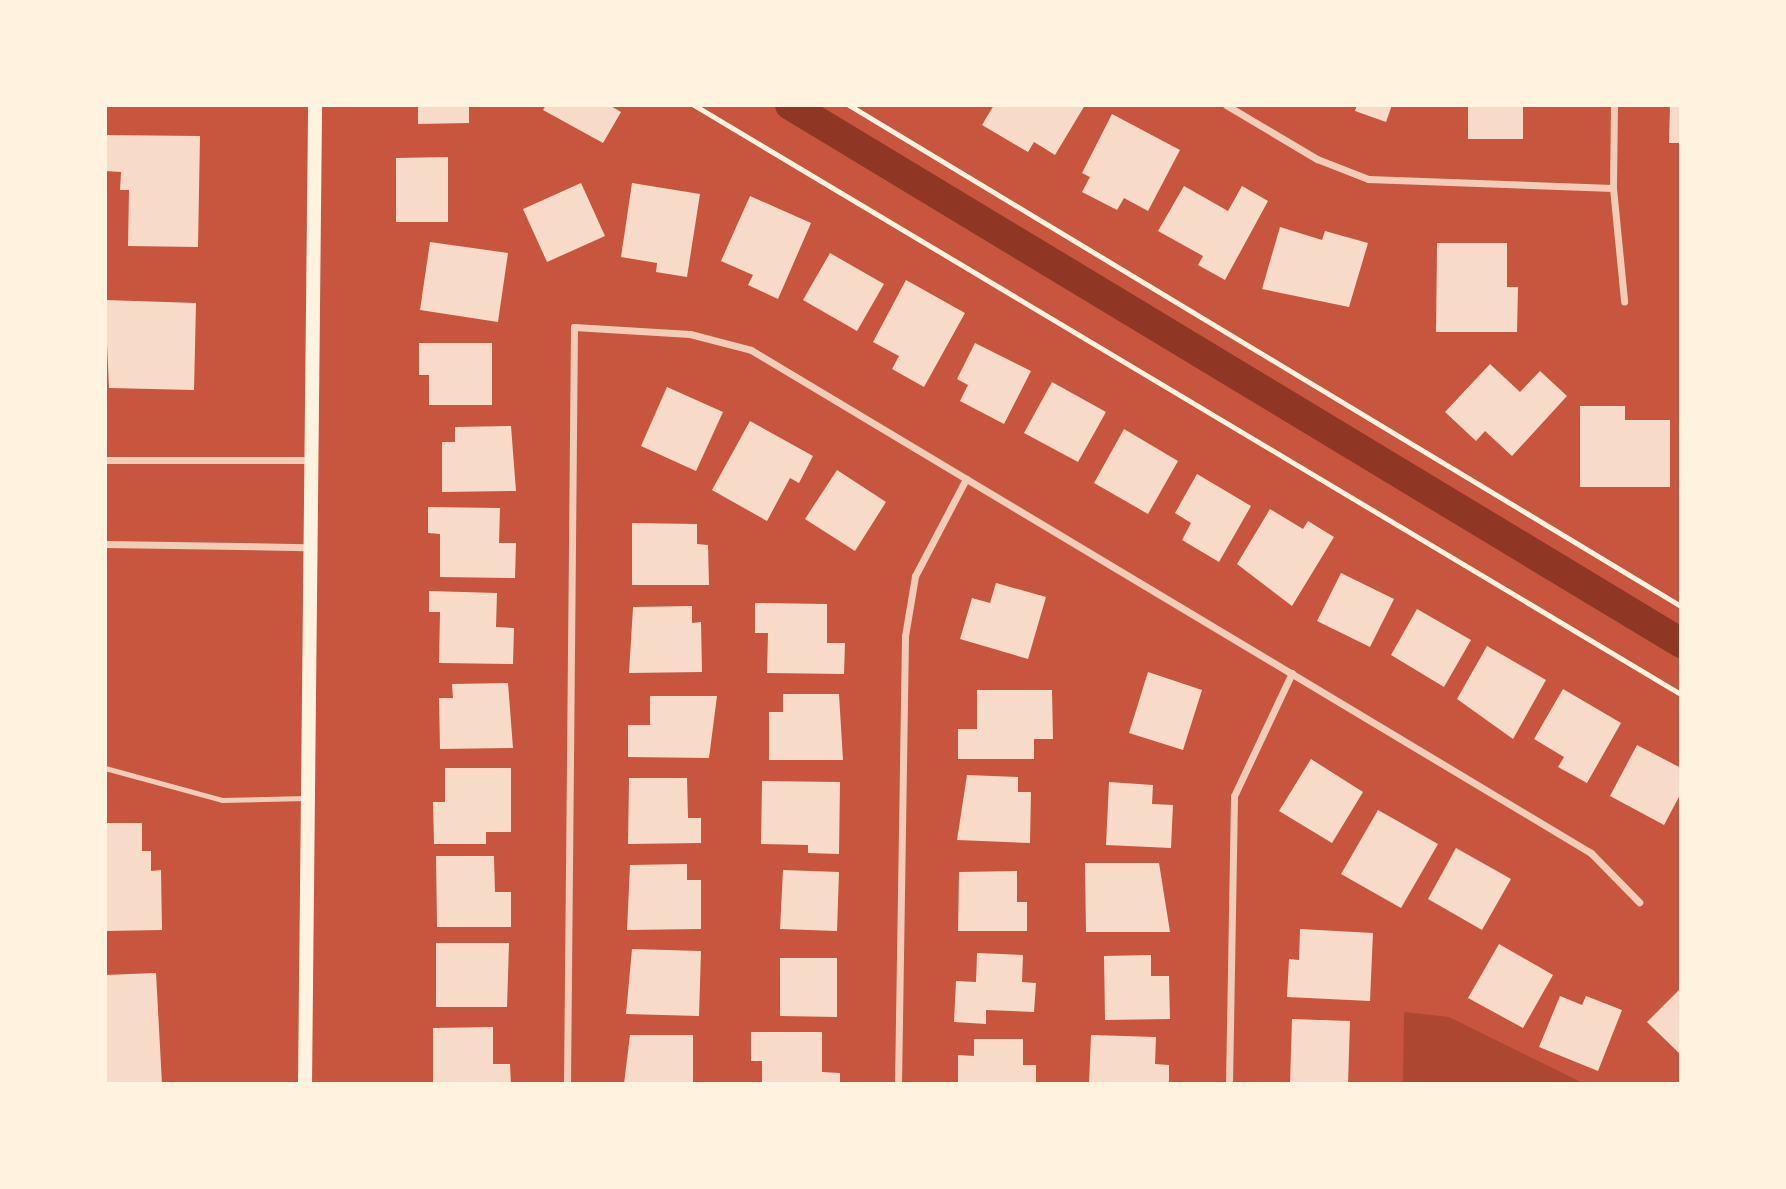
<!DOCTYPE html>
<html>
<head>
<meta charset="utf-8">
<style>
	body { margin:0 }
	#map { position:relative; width:1786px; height:1189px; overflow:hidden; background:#c8553d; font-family:Merriweather,serif }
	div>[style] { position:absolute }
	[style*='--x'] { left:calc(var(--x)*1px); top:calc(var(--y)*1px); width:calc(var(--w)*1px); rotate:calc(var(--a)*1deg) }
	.green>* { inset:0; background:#ae4732 }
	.canal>* { height:30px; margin:-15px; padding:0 15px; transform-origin:15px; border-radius:15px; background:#8f3625 }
	.building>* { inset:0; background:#f7dbc8 }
	.path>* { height:4.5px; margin:-2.25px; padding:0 2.25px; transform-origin:2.25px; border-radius:2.25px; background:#fff3e0 }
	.service>* { height:5px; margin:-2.5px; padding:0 2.5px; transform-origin:2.5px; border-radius:2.5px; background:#f1ccb7 }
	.minor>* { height:7px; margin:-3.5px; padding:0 3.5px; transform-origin:3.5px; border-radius:3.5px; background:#f1ccb7 }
	.secondary>* { height:14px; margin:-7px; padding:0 7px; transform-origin:7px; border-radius:7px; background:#fff3e0 }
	span { translate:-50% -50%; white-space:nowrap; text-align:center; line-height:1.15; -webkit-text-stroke:5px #fff3e0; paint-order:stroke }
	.frame { position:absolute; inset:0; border:107px solid #fff3e0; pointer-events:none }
</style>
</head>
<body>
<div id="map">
	<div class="green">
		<div style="clip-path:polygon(1404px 1012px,1449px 1017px,1585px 1084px,1403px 1084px)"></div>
	</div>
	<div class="canal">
		<div style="--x:790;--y:105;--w:1041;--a:31.12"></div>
	</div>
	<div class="building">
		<div style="clip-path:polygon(418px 105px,469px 105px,469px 123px,418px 124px)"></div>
		<div style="clip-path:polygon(546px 105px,609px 105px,621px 112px,603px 143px,543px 110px)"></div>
		<div style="clip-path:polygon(994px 105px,1085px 105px,1055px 155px,1034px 142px,1028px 152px,982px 125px)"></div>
		<div style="clip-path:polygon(1357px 105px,1392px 105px,1386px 122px,1355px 111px)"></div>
		<div style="clip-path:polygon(1468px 105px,1523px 105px,1523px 139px,1468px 139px)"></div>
		<div style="clip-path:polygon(1670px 105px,1681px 105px,1681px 143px,1669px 143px)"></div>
		<div style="clip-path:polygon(1112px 114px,1180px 150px,1148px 211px,1124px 198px,1117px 210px,1082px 192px,1090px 177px,1082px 173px)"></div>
		<div style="clip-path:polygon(105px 135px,200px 136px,198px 247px,128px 246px,129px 190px,120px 190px,121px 172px,105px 171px)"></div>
		<div style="clip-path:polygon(448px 157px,448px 222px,396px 222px,396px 158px)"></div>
		<div style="clip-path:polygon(581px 183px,605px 236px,547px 262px,523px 209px)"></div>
		<div style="clip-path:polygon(632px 183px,700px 194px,687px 277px,656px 272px,657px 263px,621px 257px)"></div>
		<div style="clip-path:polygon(1184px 186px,1228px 211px,1242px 186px,1268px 201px,1225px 280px,1198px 265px,1203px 256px,1158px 231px)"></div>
		<div style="clip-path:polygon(750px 196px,811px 223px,778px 299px,748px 285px,753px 275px,721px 261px)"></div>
		<div style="clip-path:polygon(1280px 227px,1322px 240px,1325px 231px,1368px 243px,1349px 307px,1262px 289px)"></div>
		<div style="clip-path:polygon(430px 242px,508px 253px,498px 322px,420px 310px)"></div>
		<div style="clip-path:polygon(1437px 243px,1507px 243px,1507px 287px,1518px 287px,1517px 332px,1436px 332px)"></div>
		<div style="clip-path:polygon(830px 253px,884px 284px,857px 331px,803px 300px)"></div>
		<div style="clip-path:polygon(906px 280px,965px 313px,924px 387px,892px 369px,899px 356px,873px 342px)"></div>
		<div style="clip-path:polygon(105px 300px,196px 303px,194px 390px,109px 388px)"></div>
		<div style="clip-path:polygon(419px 343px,492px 343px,492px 405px,429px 405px,429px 375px,419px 375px)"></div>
		<div style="clip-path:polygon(975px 343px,1031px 371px,1004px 424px,960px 401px,968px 385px,957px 379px)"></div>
		<div style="clip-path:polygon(1490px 364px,1520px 392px,1540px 371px,1567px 396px,1512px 456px,1485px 431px,1476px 441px,1445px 412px)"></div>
		<div style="clip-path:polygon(1052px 382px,1106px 412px,1078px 462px,1024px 433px)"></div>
		<div style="clip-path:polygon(667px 387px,723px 412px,696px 471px,641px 446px)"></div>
		<div style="clip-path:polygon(1580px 406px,1625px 406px,1625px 420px,1670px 420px,1670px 487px,1580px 487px)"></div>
		<div style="clip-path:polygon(750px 421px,813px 456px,799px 483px,790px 478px,767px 521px,712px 490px)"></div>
		<div style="clip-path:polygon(511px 426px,516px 491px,442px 492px,442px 442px,455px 442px,455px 427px)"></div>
		<div style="clip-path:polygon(1124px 429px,1178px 461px,1148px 514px,1094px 483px)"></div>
		<div style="clip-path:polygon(837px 470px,886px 502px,855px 551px,805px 519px)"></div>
		<div style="clip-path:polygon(1197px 474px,1251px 506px,1219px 562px,1182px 540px,1191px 523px,1175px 513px)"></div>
		<div style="clip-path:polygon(428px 507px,500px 508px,499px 543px,516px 543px,515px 578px,440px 577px,440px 534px,428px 533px)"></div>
		<div style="clip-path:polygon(1270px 509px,1303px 529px,1308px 521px,1334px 537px,1292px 606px,1237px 564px)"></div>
		<div style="clip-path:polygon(632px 523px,697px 524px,697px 544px,708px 545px,709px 585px,632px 585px)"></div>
		<div style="clip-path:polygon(1341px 573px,1394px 599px,1370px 647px,1317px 621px)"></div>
		<div style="clip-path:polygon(996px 583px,1046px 597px,1028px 659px,960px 639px,972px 598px,990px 603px)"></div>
		<div style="clip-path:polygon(429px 591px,497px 593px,496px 627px,514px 628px,513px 664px,439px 663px,440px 612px,429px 612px)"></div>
		<div style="clip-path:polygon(755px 603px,827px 604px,827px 643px,845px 643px,844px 674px,767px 673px,768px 633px,755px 633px)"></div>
		<div style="clip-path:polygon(692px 606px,692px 623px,701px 622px,702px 672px,629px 673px,633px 607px)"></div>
		<div style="clip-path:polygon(1417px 609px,1471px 640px,1444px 687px,1391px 655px)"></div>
		<div style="clip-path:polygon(1487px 646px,1546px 680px,1513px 739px,1457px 699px)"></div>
		<div style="clip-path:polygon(1148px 672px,1202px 690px,1183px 750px,1129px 733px)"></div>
		<div style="clip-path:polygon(508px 683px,513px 748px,440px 749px,439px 698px,453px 698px,452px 684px)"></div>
		<div style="clip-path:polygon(1563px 689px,1621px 723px,1587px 783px,1558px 767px,1564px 757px,1534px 739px)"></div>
		<div style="clip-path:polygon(977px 690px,1052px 690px,1053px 739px,1034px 739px,1034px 759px,958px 759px,958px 729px,977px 729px)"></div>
		<div style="clip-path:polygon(783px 694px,839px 694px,843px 760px,769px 760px,769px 712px,783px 712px)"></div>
		<div style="clip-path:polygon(650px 696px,717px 696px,709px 758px,628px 757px,628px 725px,650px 725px)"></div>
		<div style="clip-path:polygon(1637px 745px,1681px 768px,1681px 793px,1664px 825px,1610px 796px)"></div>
		<div style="clip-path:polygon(1311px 759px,1363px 792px,1332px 843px,1279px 811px)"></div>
		<div style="clip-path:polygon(445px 768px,511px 768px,511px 832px,486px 832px,486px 844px,434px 844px,433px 802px,445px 802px)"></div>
		<div style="clip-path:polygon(967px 775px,1018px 777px,1018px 792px,1031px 792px,1030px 843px,957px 840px)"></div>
		<div style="clip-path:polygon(629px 778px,687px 778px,688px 818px,701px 818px,701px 843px,628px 844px)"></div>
		<div style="clip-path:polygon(762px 781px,840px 782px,839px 854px,808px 853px,808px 845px,761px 844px)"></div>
		<div style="clip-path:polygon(1109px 782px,1153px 785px,1152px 804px,1173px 805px,1171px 848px,1106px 845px)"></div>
		<div style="clip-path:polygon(1378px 810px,1438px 844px,1401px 908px,1341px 874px)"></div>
		<div style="clip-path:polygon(105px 823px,142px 823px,142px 851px,151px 851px,151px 871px,161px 870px,162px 930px,105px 931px)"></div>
		<div style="clip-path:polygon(1456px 848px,1511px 879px,1482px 930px,1428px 899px)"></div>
		<div style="clip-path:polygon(436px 856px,494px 856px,495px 892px,511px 892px,511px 927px,437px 927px)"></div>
		<div style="clip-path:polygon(1085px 863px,1159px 863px,1170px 932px,1086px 932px)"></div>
		<div style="clip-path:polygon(687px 864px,687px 880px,701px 880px,701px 929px,627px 930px,630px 865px)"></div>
		<div style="clip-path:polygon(783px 870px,839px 872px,837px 931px,780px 929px)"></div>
		<div style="clip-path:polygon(1017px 871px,1017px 902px,1027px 902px,1027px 931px,958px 931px,959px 872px)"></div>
		<div style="clip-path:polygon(1300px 929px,1373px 933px,1370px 1001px,1287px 997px,1289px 959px,1299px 960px)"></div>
		<div style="clip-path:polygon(436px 943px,509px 943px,507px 1007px,436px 1007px)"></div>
		<div style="clip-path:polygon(1499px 944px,1553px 975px,1523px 1028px,1468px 998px)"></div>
		<div style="clip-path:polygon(632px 949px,701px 951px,699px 1016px,626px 1014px)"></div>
		<div style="clip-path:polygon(977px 953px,1023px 955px,1022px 982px,1036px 983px,1034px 1012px,986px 1010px,986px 1024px,954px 1022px,956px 981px,976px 982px)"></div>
		<div style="clip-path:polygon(1151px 955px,1151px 976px,1169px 976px,1170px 1019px,1105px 1020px,1104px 956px)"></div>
		<div style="clip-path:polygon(780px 958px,837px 958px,837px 1017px,780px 1016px)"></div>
		<div style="clip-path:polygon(156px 973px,162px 1084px,105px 1084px,105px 975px)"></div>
		<div style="clip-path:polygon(1681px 988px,1681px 1055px,1647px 1022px)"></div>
		<div style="clip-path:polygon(1560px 996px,1582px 1005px,1586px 996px,1622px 1010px,1598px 1071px,1539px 1047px)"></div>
		<div style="clip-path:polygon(1292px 1019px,1350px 1021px,1348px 1084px,1290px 1083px)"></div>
		<div style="clip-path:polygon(493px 1027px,493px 1064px,510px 1064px,511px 1084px,433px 1084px,433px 1028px)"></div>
		<div style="clip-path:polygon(751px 1032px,822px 1032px,822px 1072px,840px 1073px,840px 1084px,762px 1084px,762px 1061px,751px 1061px)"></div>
		<div style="clip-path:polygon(630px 1035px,693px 1035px,693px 1084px,624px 1084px)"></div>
		<div style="clip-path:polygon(1091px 1035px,1156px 1037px,1155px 1064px,1169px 1065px,1169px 1084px,1089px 1084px)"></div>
		<div style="clip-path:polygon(974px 1039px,1023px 1039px,1023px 1065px,1036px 1065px,1036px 1084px,958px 1084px,958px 1055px,974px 1056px)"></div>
	</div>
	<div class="path">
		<div style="--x:694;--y:105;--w:1149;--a:30.83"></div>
		<div style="--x:849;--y:105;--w:971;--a:31.05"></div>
	</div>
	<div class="service">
		<div style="--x:105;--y:768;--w:121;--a:15.3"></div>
		<div style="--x:222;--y:800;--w:84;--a:-1.4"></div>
	</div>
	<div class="minor">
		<div style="--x:1226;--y:105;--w:106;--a:30.7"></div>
		<div style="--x:1317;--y:159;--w:55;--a:21.4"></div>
		<div style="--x:1368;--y:179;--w:245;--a:2.1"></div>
		<div style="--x:1614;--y:105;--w:83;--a:90.7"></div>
		<div style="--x:1613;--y:188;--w:114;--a:84.4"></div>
		<div style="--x:105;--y:460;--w:205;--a:0"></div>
		<div style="--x:105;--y:544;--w:201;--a:0.9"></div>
		<div style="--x:567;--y:1084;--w:757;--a:-89.47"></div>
		<div style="--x:574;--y:327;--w:116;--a:3.5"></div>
		<div style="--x:690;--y:334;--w:63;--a:14.7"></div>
		<div style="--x:751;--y:350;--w:979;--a:30.91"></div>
		<div style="--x:1591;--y:853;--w:69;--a:45.6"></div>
		<div style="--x:898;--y:1084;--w:448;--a:-89.1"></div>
		<div style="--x:905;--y:636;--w:61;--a:-80.5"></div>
		<div style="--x:915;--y:576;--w:110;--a:-62.3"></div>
		<div style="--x:1229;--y:1084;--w:288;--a:-89"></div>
		<div style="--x:1234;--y:796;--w:136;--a:-64.8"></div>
	</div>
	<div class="secondary">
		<div style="--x:305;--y:1084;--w:979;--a:-89.41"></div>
	</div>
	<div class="frame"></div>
</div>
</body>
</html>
